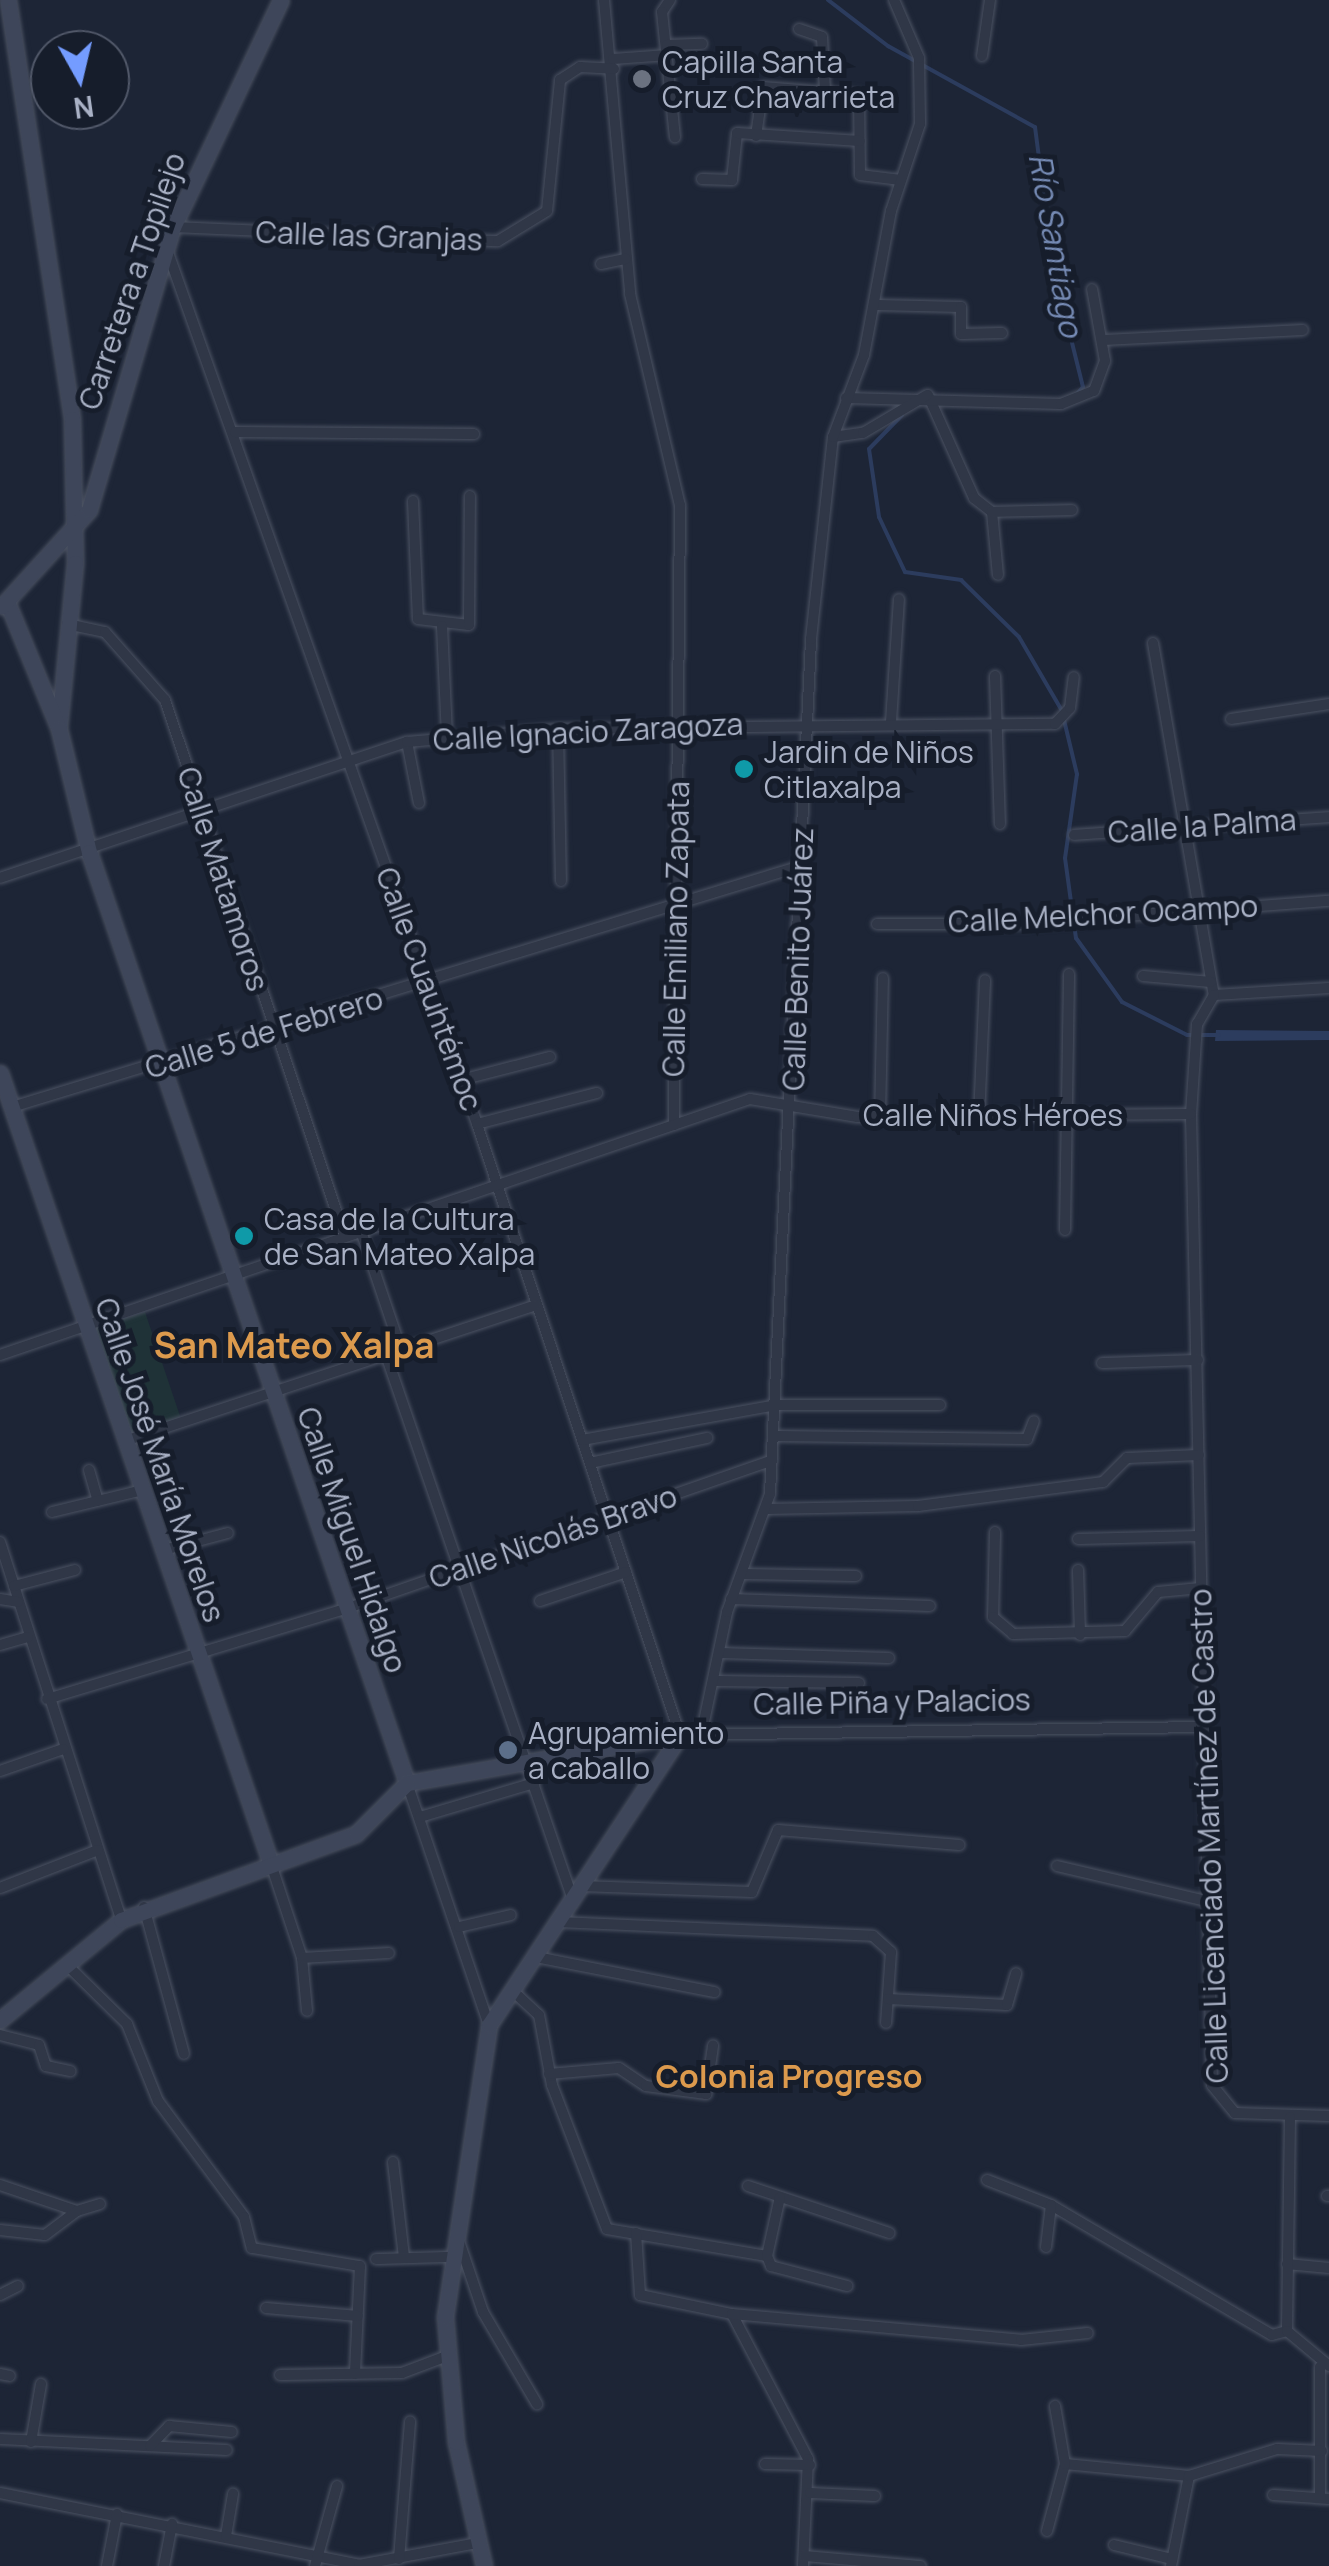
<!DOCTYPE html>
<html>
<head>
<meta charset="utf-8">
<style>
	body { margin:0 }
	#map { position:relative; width:1329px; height:2566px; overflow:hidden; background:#1d2536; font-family:Manrope,sans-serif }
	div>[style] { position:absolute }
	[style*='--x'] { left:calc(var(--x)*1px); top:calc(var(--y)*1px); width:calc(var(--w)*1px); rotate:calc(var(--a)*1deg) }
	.green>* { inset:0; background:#1f3237 }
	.water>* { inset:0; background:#2c3c5e }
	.stream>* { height:4px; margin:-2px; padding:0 2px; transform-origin:2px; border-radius:2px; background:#2c3c5e }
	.roads { filter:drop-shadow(0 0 2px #4b5262) drop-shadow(0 0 2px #4b5262) }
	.street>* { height:10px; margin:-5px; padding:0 5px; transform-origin:5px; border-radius:5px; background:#303747 }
	.secondary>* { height:15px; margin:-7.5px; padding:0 7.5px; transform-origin:7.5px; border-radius:7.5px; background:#3e465a }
	.dots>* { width:28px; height:28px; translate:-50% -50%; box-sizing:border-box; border:5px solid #161d2b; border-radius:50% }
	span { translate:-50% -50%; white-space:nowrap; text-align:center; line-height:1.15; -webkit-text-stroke:10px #161d2b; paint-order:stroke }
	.poi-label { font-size:30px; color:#a9b1c5 }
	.left { translate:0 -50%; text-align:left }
	.street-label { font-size:30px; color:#a9b1c5 }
	.water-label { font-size:32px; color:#768bb5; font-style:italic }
	.neighbourhood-label { font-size:32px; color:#dc9a4d; font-weight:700 }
	.quarter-label { font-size:35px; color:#dc9a4d; font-weight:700 }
	.north { position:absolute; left:30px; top:30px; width:100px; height:100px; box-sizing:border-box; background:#161d2b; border:2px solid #515869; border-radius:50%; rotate:172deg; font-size:28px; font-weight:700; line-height:40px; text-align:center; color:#a9b1c5 }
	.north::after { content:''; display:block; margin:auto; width:35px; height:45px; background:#749cff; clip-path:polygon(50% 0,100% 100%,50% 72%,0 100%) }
</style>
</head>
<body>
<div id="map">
	<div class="green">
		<div style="clip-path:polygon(145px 1312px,181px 1419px,129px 1437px,93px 1328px)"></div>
	</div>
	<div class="water">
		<div style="clip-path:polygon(1216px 1030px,1329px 1031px,1329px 1040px,1215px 1041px)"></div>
	</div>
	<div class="stream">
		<div style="--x:828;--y:0;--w:76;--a:37.5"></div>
		<div style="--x:888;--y:46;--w:168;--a:28.9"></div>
		<div style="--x:1035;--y:127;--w:140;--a:82.6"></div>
		<div style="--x:1053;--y:266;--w:125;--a:76.1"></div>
		<div style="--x:1083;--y:387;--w:11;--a:131"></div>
		<div style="--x:902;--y:415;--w:47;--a:134.1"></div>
		<div style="--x:869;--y:449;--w:69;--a:81.6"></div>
		<div style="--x:879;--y:517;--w:61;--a:64.7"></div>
		<div style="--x:905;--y:572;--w:57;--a:8.1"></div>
		<div style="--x:961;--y:580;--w:81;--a:44.5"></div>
		<div style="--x:1019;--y:637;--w:86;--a:59.8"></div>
		<div style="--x:1064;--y:720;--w:56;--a:76.5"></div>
		<div style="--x:1077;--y:774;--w:85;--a:98.1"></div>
		<div style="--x:1065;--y:858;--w:81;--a:82.2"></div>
		<div style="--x:1076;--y:938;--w:79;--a:54.3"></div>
		<div style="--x:1122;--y:1002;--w:73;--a:26.9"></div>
		<div style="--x:1187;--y:1035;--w:32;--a:0"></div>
	</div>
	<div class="roads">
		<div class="street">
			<div style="--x:604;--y:0;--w:295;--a:84.9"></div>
			<div style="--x:630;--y:294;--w:217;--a:76.7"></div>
			<div style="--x:680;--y:505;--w:620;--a:90.55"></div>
			<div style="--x:670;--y:0;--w:14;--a:124"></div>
			<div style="--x:662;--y:12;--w:126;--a:84.1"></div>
			<div style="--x:799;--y:29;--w:24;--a:19"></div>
			<div style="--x:822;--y:37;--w:53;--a:86.8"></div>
			<div style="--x:667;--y:45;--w:35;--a:-2"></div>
			<div style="--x:982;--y:56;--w:57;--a:-81.9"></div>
			<div style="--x:613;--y:59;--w:55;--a:-4.2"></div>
			<div style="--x:756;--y:136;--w:49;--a:-81.9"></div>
			<div style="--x:763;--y:87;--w:96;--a:4.8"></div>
			<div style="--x:859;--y:95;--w:80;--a:89.3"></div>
			<div style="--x:860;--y:175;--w:41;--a:7"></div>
			<div style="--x:702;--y:179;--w:30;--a:2"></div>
			<div style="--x:732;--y:180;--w:47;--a:-83.9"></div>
			<div style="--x:737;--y:133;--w:123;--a:3.7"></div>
			<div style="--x:173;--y:227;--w:325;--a:2.5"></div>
			<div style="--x:498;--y:241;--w:57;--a:-31.5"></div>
			<div style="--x:547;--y:211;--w:132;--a:-84.3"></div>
			<div style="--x:560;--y:80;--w:24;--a:-33"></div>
			<div style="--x:580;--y:67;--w:34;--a:3"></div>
			<div style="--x:166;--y:247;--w:931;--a:70.47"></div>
			<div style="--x:477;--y:1124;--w:644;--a:71.62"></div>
			<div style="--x:680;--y:1735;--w:522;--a:-0.88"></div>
			<div style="--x:601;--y:264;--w:25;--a:-12"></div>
			<div style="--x:877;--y:305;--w:84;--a:1.4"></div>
			<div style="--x:961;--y:307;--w:27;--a:90"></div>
			<div style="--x:961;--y:334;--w:41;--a:-1.4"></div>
			<div style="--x:1104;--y:340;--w:199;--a:-2.9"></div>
			<div style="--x:928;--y:395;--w:113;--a:65.9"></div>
			<div style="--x:974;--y:498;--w:23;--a:38"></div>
			<div style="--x:992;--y:512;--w:63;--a:84.6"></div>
			<div style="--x:846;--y:398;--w:215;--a:1.6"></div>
			<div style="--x:1061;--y:404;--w:35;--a:-22"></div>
			<div style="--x:1094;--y:391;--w:32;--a:-70"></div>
			<div style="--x:1105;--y:361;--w:73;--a:-100.2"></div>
			<div style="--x:235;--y:432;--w:239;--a:0.5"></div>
			<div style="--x:833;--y:437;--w:30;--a:-8"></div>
			<div style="--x:863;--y:433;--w:74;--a:-30.7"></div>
			<div style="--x:413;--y:501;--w:118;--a:87.6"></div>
			<div style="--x:418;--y:619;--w:51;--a:6.7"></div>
			<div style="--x:469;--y:625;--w:129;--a:-89.6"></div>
			<div style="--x:992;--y:512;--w:80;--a:-1.4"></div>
			<div style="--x:67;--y:624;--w:39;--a:12"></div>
			<div style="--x:105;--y:632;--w:91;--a:48.6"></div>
			<div style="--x:165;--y:700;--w:566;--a:71.47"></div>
			<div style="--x:442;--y:626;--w:110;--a:87.4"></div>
			<div style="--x:1153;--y:643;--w:357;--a:80.2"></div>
			<div style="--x:995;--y:676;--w:148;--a:88.1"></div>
			<div style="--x:1231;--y:719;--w:99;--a:-8.7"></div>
			<div style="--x:891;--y:722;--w:123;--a:-86.3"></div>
			<div style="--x:558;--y:729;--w:152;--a:88.9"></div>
			<div style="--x:407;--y:742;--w:62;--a:78.9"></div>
			<div style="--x:1074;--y:835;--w:256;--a:-4"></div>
			<div style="--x:0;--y:878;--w:429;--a:-18.5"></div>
			<div style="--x:407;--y:742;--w:152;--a:-4.9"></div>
			<div style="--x:558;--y:729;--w:497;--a:-0.6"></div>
			<div style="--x:1055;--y:724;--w:22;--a:-47"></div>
			<div style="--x:1070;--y:708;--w:31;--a:-83"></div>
			<div style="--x:877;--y:924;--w:143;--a:0"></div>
			<div style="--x:1020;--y:924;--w:310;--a:-4.3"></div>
			<div style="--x:1143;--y:976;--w:68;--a:5"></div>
			<div style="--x:1329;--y:988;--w:115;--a:176.5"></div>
			<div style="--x:1214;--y:995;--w:34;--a:120"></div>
			<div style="--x:1197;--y:1024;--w:90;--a:93.8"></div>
			<div style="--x:1191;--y:1114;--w:971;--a:88.76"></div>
			<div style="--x:1212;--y:2085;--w:36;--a:51"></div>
			<div style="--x:1235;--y:2113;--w:94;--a:1.8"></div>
			<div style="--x:461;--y:1080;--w:92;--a:-14.5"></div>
			<div style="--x:12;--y:1107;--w:825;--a:-16.99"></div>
			<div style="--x:880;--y:1118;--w:140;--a:-88.8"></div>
			<div style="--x:979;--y:1118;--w:138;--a:-87.5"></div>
			<div style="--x:477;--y:1124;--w:124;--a:-14.5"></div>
			<div style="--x:1065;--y:1230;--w:256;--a:-89.1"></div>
			<div style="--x:361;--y:1231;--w:126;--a:71.4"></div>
			<div style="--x:0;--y:1355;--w:792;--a:-18.85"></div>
			<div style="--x:750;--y:1099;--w:109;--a:9.5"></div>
			<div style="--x:857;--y:1117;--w:334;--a:-0.5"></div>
			<div style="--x:386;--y:1355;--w:573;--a:71.06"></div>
			<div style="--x:1102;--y:1363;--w:96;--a:-1.8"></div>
			<div style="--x:774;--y:1436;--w:253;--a:0.7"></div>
			<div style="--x:1027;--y:1439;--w:19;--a:-69"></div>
			<div style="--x:582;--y:1440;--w:197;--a:-10.2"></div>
			<div style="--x:776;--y:1405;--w:164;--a:0"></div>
			<div style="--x:125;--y:1441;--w:433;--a:-18.3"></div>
			<div style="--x:590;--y:1463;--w:120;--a:-12.1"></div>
			<div style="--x:89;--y:1470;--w:32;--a:74"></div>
			<div style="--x:766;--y:1509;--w:152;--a:-1.1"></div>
			<div style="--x:918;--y:1506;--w:187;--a:-7.4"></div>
			<div style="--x:1103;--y:1482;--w:34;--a:-45"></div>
			<div style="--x:1127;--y:1458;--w:72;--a:-2.4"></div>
			<div style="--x:52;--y:1512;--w:94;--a:-13.6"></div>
			<div style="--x:995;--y:1532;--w:85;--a:91.3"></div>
			<div style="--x:993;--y:1617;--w:26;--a:40"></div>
			<div style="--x:1013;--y:1634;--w:112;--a:-1.5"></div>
			<div style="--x:1125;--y:1631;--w:51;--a:-49.8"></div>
			<div style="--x:1158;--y:1592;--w:43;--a:-5.3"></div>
			<div style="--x:1078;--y:1539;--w:122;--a:-1.4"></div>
			<div style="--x:0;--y:1542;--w:397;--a:72.2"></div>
			<div style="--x:164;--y:1550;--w:66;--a:-14.9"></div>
			<div style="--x:1078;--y:1570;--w:65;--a:88.2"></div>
			<div style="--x:743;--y:1574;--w:113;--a:1"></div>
			<div style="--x:14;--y:1586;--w:63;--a:-14.7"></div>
			<div style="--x:0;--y:1599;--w:18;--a:9"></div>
			<div style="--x:731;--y:1599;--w:199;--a:2"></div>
			<div style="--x:540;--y:1601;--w:91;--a:-18.6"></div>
			<div style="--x:0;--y:1645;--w:29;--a:-16"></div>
			<div style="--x:720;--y:1653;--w:169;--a:1.7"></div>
			<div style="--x:716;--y:1681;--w:143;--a:0.8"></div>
			<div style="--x:47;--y:1699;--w:314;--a:-16.8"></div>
			<div style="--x:348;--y:1608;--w:449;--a:-19.2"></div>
			<div style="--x:702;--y:1731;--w:122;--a:-78.1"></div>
			<div style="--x:727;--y:1612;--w:126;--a:-70"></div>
			<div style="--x:770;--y:1494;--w:856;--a:-87.25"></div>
			<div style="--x:811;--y:639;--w:203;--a:-83.8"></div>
			<div style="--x:833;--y:437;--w:88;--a:-69.3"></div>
			<div style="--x:864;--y:355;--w:147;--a:-79.4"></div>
			<div style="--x:891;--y:211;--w:92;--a:-71.6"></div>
			<div style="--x:920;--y:124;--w:66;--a:-90.9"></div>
			<div style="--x:919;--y:58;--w:63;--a:-113.3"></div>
			<div style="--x:0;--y:1771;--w:67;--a:-19.2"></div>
			<div style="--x:407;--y:1783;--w:256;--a:71.3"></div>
			<div style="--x:420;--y:1817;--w:119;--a:-16.6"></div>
			<div style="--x:271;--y:1864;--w:99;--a:71.7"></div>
			<div style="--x:302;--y:1958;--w:53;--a:84.6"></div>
			<div style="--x:1057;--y:1866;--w:153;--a:13.2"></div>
			<div style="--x:580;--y:1886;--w:172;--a:2"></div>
			<div style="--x:752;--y:1892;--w:67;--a:-67.2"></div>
			<div style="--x:778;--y:1830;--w:182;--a:4.7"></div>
			<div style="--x:0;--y:1888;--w:105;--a:-21.2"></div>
			<div style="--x:144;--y:1907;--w:152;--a:74.8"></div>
			<div style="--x:558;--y:1922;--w:315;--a:2.5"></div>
			<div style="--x:873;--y:1936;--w:24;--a:42"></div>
			<div style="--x:891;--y:1952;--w:71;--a:94"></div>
			<div style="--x:459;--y:1927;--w:53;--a:-13"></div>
			<div style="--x:536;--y:1957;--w:182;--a:11.1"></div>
			<div style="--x:302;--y:1958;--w:87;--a:-3.3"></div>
			<div style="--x:66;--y:1964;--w:86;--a:44.5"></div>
			<div style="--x:127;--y:2024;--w:83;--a:68.1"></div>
			<div style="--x:158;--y:2101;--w:144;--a:53.4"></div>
			<div style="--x:244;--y:2217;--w:32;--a:76"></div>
			<div style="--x:252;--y:2248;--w:109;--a:9.5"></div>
			<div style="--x:360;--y:2266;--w:108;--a:92.7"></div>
			<div style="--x:514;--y:1992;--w:34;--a:43"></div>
			<div style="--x:539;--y:2015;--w:71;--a:79.5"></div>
			<div style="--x:552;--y:2085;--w:154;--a:69.1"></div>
			<div style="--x:607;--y:2229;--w:162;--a:9.6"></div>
			<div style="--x:767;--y:2256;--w:11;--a:68"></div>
			<div style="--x:771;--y:2266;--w:79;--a:14.7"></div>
			<div style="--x:888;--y:1999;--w:119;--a:2.9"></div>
			<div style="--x:1007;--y:2005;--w:33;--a:-74"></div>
			<div style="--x:0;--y:2035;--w:40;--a:14.4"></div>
			<div style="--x:39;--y:2045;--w:22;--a:72"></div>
			<div style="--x:46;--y:2066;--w:25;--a:12"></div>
			<div style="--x:549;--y:2074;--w:70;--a:-4.9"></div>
			<div style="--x:619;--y:2068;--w:32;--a:34"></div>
			<div style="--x:646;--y:2086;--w:61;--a:7.6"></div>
			<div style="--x:706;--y:2094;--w:49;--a:-81.7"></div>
			<div style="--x:393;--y:2162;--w:96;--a:83.4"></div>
			<div style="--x:987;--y:2180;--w:69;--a:21.3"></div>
			<div style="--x:1051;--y:2205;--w:256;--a:30.5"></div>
			<div style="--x:1272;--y:2335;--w:16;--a:-15"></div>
			<div style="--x:0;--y:2185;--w:81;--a:18.7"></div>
			<div style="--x:77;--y:2211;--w:24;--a:-17"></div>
			<div style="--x:748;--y:2186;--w:149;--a:18.4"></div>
			<div style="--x:1327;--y:2196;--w:2;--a:0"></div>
			<div style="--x:0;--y:2230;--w:45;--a:6.3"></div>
			<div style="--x:45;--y:2235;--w:40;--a:-37"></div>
			<div style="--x:636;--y:2233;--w:62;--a:86.3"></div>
			<div style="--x:640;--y:2295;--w:94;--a:11.7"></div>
			<div style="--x:732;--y:2314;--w:164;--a:62.3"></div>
			<div style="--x:808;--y:2459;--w:107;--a:92.7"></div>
			<div style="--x:459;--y:2241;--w:75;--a:71.3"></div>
			<div style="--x:483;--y:2312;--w:107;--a:59.6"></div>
			<div style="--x:1046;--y:2247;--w:42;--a:-83.2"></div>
			<div style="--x:767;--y:2256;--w:60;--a:-77.6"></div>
			<div style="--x:376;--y:2259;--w:73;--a:-1.6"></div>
			<div style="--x:1287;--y:2264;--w:42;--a:5.4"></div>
			<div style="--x:0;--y:2295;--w:20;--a:-27"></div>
			<div style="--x:266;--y:2308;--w:92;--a:5"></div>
			<div style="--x:732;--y:2314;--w:290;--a:5.1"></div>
			<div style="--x:1021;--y:2340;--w:67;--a:-6"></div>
			<div style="--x:1287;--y:2331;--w:214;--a:-89.2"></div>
			<div style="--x:1287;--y:2331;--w:55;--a:39.8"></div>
			<div style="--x:0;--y:2374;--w:10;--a:11"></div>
			<div style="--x:280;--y:2375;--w:122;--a:-0.9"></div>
			<div style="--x:402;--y:2373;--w:48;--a:-20.7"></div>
			<div style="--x:0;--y:2439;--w:227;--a:2.8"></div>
			<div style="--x:31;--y:2442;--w:59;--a:-80.2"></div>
			<div style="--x:150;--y:2446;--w:28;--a:-46"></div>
			<div style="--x:169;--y:2426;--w:63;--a:5.4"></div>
			<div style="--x:765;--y:2464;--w:45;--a:1.3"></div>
			<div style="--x:1065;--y:2464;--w:125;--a:5.5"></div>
			<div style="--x:0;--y:2493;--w:366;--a:11.3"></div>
			<div style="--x:359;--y:2565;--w:121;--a:-10.5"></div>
			<div style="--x:810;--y:2493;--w:65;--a:2.6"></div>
			<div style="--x:1273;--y:2495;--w:56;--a:4.1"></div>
			<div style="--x:1320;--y:2498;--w:131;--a:-90"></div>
			<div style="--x:1047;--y:2531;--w:69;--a:-75"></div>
			<div style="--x:1065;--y:2464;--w:59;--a:-99.8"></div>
			<div style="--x:226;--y:2536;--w:43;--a:-80.5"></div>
			<div style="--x:1114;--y:2545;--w:60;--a:13.6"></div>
			<div style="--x:804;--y:2556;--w:117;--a:4.9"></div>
			<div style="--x:399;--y:2559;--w:138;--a:-85.4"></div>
			<div style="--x:107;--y:2566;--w:53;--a:-79.1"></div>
			<div style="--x:164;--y:2566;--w:43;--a:-79.2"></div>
			<div style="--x:315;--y:2566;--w:83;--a:-74.6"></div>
			<div style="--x:1171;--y:2566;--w:92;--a:-78.7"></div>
			<div style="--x:1189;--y:2476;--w:92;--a:-17.1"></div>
			<div style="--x:1277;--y:2449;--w:45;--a:2.5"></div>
		</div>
		<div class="secondary">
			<div style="--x:8;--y:0;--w:424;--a:81.3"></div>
			<div style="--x:72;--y:419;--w:144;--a:88.8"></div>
			<div style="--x:75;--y:563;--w:163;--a:95.6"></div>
			<div style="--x:7;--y:602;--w:137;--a:67.7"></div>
			<div style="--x:59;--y:729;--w:127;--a:76.3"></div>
			<div style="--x:89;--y:852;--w:984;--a:71.14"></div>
			<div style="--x:2;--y:606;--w:130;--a:-47.8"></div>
			<div style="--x:89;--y:510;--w:295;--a:-73.5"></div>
			<div style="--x:173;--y:227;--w:251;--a:-64.6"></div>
			<div style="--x:0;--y:1073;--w:836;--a:71.09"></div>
			<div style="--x:407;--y:1783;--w:277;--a:-10"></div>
			<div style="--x:0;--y:2020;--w:157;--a:-39.6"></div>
			<div style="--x:121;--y:1920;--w:250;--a:-20.1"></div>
			<div style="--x:356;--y:1834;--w:72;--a:-45"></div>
			<div style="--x:484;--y:2566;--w:127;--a:-102.7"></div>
			<div style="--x:456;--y:2442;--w:125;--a:-95"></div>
			<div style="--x:445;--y:2317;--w:295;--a:-81.4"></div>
			<div style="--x:489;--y:2025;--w:347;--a:-56.6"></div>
		</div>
	</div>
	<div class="dots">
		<div style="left:642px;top:79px;background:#6b7280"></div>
		<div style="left:744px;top:769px;background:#0f9aa8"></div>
		<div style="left:244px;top:1236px;background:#0f9aa8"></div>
		<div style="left:508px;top:1750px;background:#5c6f8a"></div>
	</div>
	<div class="poi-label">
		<span class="left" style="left:662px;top:79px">Capilla Santa<br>Cruz Chavarrieta</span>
		<span class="left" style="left:764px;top:769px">Jardin de Niños<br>Citlaxalpa</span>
		<span class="left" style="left:264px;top:1236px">Casa de la Cultura<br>de San Mateo Xalpa</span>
		<span class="left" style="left:528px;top:1750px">Agrupamiento<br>a caballo</span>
	</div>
	<div class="street-label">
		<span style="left:369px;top:236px;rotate:2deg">Calle las Granjas</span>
		<span style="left:132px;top:281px;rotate:-71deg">Carretera a Topilejo</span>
		<span style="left:588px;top:732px;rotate:-3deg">Calle Ignacio Zaragoza</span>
		<span style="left:1202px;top:826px;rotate:-4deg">Calle la Palma</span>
		<span style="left:223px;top:879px;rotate:72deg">Calle Matamoros</span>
		<span style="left:1103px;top:914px;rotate:-3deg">Calle Melchor Ocampo</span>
		<span style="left:676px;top:929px;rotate:-89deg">Calle Emiliano Zapata</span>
		<span style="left:798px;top:959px;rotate:-88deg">Calle Benito Juárez</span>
		<span style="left:429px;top:989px;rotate:70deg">Calle Cuauhtémoc</span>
		<span style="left:264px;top:1033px;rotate:-17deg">Calle 5 de Febrero</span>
		<span style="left:993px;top:1115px">Calle Niños Héroes</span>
		<span style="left:160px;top:1460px;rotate:71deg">Calle José María Morelos</span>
		<span style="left:553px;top:1537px;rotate:-19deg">Calle Nicolás Bravo</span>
		<span style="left:352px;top:1540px;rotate:71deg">Calle Miguel Hidalgo</span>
		<span style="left:892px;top:1702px;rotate:-1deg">Calle Piña y Palacios</span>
		<span style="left:1209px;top:1836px;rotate:-92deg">Calle Licenciado Martínez de Castro</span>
	</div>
	<div class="water-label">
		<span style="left:1056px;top:245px;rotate:80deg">Río Santiago</span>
	</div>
	<div class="neighbourhood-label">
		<span style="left:789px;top:2076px">Colonia Progreso</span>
	</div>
	<div class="quarter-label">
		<span style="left:294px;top:1345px">San Mateo Xalpa</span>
	</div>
	<div class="north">N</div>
</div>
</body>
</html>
